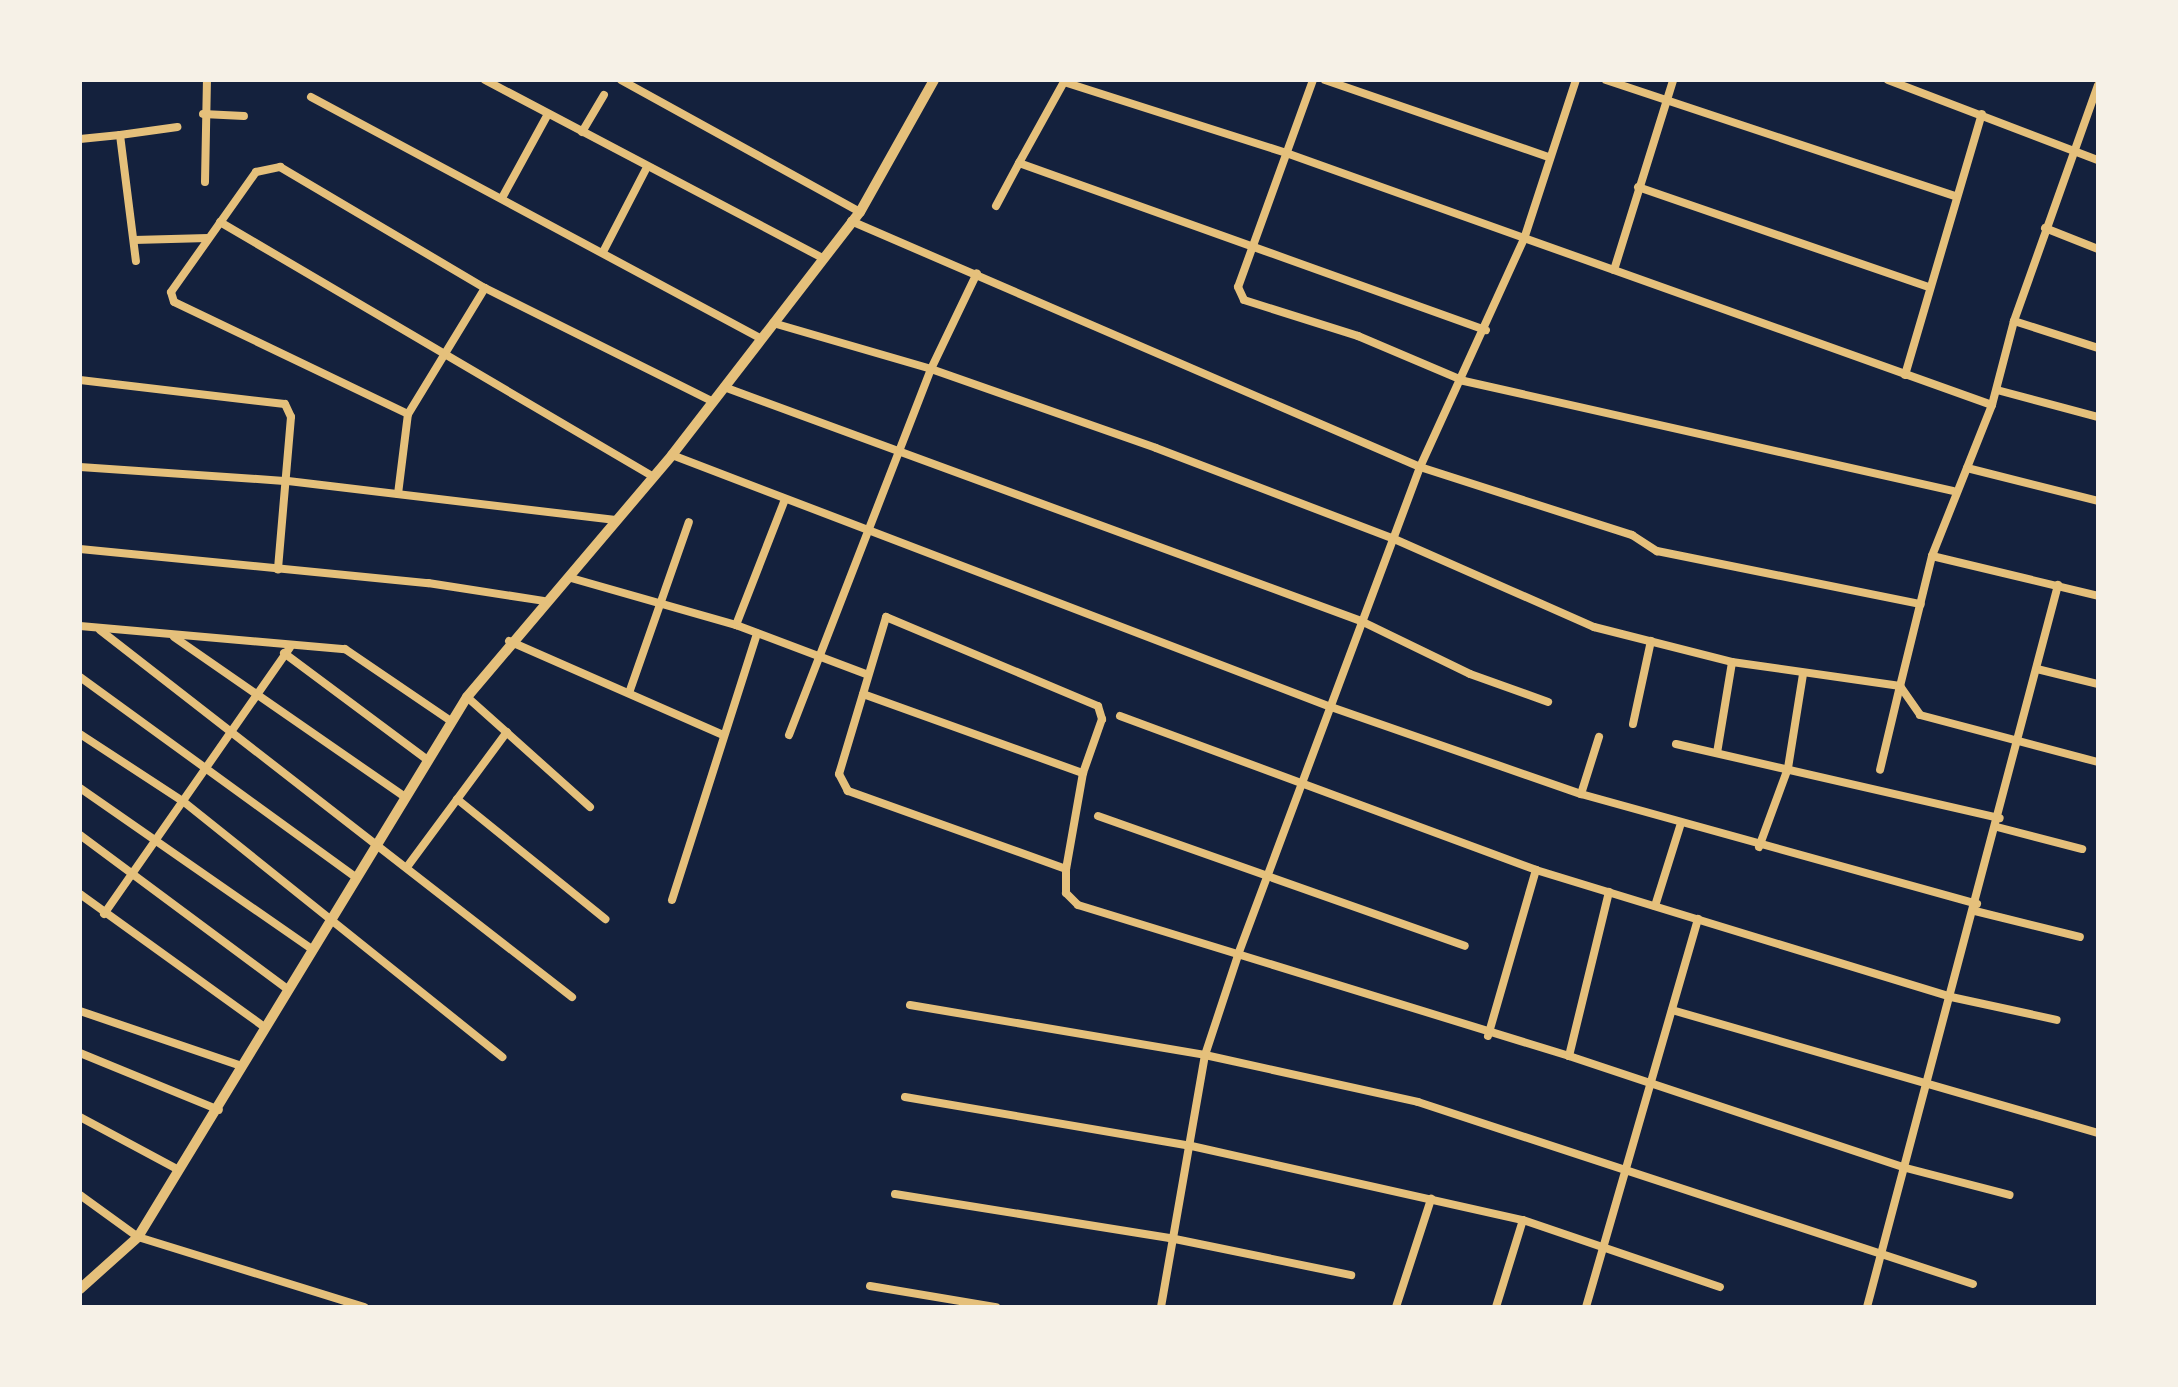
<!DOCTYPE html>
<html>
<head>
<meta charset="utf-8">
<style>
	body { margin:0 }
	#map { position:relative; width:2178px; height:1387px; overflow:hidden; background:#14213d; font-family:"Alegreya Sans",sans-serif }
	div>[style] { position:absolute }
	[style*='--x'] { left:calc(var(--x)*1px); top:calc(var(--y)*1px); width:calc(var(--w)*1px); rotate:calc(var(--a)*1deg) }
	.minor>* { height:8px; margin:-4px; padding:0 4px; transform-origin:4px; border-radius:4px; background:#e5c07b }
	.tertiary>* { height:10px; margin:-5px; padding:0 5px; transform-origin:5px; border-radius:5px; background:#e5c07b }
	span { translate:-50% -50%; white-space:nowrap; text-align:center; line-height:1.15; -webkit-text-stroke:8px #f6f1e7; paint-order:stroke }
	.frame { position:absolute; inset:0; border:82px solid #f6f1e7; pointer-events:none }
</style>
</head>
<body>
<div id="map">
	<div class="minor">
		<div style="--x:485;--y:80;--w:380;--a:27.8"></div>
		<div style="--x:621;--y:80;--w:273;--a:28.9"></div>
		<div style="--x:1065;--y:80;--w:95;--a:119"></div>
		<div style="--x:1019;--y:163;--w:496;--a:19.7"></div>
		<div style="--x:1313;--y:80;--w:220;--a:109.9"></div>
		<div style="--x:1238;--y:287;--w:14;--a:65"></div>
		<div style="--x:1244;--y:300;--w:120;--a:17.5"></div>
		<div style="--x:1358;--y:336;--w:115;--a:23"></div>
		<div style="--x:1464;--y:381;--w:501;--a:12.68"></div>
		<div style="--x:1325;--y:80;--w:237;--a:19"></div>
		<div style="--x:1606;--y:80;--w:368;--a:18.4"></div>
		<div style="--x:1888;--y:80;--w:225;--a:20.9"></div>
		<div style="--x:1064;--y:82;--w:236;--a:17.7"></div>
		<div style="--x:1289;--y:154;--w:746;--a:19.65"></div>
		<div style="--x:2098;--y:85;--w:251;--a:109.6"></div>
		<div style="--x:2014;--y:321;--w:87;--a:104.7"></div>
		<div style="--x:1992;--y:405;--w:162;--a:111.7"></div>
		<div style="--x:1932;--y:556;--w:134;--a:103.8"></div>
		<div style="--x:1900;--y:686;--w:35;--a:55"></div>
		<div style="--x:1920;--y:715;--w:184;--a:14.8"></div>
		<div style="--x:311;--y:97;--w:510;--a:28.22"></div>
		<div style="--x:203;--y:114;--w:41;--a:2.8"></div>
		<div style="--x:582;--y:132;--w:43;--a:-59.3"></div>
		<div style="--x:120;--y:135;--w:58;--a:-8"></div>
		<div style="--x:80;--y:139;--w:40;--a:-5.7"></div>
		<div style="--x:120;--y:135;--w:127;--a:82.8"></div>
		<div style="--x:205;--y:182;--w:102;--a:-88.9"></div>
		<div style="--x:1638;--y:187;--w:305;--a:19"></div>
		<div style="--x:502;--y:198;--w:96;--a:-61.3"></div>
		<div style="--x:996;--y:206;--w:49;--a:-61.9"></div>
		<div style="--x:851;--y:221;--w:620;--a:23.38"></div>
		<div style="--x:1420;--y:467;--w:223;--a:17.8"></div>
		<div style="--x:1632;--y:535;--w:30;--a:33"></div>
		<div style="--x:1657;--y:551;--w:269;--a:11.4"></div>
		<div style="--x:220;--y:222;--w:501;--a:30.45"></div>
		<div style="--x:2045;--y:228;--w:57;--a:21.6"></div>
		<div style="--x:134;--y:240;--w:74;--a:-1.5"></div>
		<div style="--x:603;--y:252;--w:96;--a:-62.6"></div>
		<div style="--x:1614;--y:270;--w:199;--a:-72.7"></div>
		<div style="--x:485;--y:288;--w:148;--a:121.4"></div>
		<div style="--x:408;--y:414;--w:259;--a:-154.4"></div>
		<div style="--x:174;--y:302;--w:10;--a:-107"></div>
		<div style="--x:171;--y:292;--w:147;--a:-54.7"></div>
		<div style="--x:256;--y:172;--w:25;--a:-12"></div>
		<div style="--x:280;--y:167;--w:238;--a:30.6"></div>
		<div style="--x:485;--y:288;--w:251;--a:26.5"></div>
		<div style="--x:2014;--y:321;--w:88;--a:17.8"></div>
		<div style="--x:773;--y:323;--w:165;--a:16.2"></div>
		<div style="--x:931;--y:369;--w:238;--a:19.3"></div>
		<div style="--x:1156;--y:448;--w:253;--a:20.9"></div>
		<div style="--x:1392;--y:538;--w:221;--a:23.8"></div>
		<div style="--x:1594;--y:627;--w:142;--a:14.2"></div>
		<div style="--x:1732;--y:662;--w:170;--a:8.1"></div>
		<div style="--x:1900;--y:686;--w:86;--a:103.4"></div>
		<div style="--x:1905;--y:375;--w:272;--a:-73.6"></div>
		<div style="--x:80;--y:380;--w:206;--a:6.7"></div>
		<div style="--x:285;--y:404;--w:14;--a:65"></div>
		<div style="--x:291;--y:417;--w:153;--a:94.9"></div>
		<div style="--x:724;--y:387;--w:679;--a:20.17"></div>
		<div style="--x:1361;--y:621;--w:121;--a:25.9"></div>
		<div style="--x:1470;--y:674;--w:83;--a:19.7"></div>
		<div style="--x:1997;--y:390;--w:105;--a:15"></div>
		<div style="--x:672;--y:455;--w:706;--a:20.93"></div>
		<div style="--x:1331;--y:707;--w:265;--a:19.2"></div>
		<div style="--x:1581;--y:794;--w:411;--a:15.5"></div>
		<div style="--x:80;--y:467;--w:208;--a:3.9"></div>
		<div style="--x:288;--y:481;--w:330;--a:6.8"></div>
		<div style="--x:1967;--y:468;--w:135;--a:14.1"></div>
		<div style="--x:398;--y:494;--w:81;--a:-82.9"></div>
		<div style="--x:80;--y:549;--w:350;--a:5.6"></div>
		<div style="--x:428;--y:583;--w:117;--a:8.8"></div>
		<div style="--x:1932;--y:556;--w:171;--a:13.5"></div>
		<div style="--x:571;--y:578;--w:172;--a:15.9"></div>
		<div style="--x:736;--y:625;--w:141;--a:20.7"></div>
		<div style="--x:736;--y:625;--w:135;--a:-68.7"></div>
		<div style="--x:80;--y:626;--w:266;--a:5"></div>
		<div style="--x:345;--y:649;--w:128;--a:34.2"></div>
		<div style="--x:100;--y:630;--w:598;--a:37.87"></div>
		<div style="--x:174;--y:637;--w:280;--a:34.7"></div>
		<div style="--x:509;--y:641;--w:232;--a:23.7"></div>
		<div style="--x:284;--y:653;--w:177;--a:36.7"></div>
		<div style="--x:2037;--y:669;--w:63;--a:13.8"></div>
		<div style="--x:80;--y:677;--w:340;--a:36"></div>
		<div style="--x:629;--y:693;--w:181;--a:-70.7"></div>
		<div style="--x:863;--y:694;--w:234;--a:19.8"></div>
		<div style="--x:467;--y:697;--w:165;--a:41.8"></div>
		<div style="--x:1120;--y:716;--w:444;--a:20.3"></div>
		<div style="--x:1536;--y:870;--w:434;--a:17"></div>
		<div style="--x:1951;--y:997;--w:108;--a:12.2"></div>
		<div style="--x:1633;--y:724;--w:85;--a:-77.8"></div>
		<div style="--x:80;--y:734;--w:124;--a:33.2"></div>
		<div style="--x:184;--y:802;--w:408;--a:38.7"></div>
		<div style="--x:789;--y:735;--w:393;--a:-68.8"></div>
		<div style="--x:931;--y:369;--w:106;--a:-64.4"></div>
		<div style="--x:1676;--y:744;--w:332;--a:12.9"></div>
		<div style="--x:1717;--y:753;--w:92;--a:-80.6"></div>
		<div style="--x:80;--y:788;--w:284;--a:34.8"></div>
		<div style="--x:1581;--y:794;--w:60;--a:-72.5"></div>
		<div style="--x:457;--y:799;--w:191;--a:39"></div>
		<div style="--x:1098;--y:816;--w:389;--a:19.5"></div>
		<div style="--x:1997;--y:827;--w:88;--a:14.5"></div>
		<div style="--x:80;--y:835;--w:260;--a:36.6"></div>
		<div style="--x:1759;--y:847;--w:84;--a:-69.8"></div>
		<div style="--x:1788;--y:768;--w:95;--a:-80.9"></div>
		<div style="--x:407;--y:867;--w:168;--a:-53.5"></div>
		<div style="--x:1066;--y:869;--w:232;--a:-160.3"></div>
		<div style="--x:848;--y:791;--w:19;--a:-118"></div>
		<div style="--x:839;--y:774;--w:164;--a:-73.3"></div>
		<div style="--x:886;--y:617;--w:230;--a:22.8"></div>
		<div style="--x:1098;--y:706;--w:14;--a:73"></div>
		<div style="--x:1102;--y:719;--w:57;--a:109.4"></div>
		<div style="--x:1083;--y:773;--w:97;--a:100"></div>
		<div style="--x:1066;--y:869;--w:24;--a:90"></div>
		<div style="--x:1066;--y:893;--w:17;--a:45"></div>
		<div style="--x:1078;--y:905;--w:514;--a:17.09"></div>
		<div style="--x:1569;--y:1056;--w:355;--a:18.4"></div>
		<div style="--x:1906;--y:1168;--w:107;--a:14.6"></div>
		<div style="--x:80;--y:894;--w:229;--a:35.8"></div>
		<div style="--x:672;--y:900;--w:280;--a:-72.3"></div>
		<div style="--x:1655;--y:906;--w:84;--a:-72.6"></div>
		<div style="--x:1975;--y:911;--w:108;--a:13.9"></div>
		<div style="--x:104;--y:914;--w:325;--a:-55.1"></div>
		<div style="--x:910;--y:1005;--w:299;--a:9.6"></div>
		<div style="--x:1205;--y:1055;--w:218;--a:12.4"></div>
		<div style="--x:1418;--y:1102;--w:584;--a:18.16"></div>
		<div style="--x:1672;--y:1010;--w:443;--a:16.1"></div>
		<div style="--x:80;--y:1011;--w:171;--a:18.8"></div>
		<div style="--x:1488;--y:1036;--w:173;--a:-73.9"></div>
		<div style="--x:80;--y:1053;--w:150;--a:22.3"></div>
		<div style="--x:1569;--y:1056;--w:169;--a:-76.3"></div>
		<div style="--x:905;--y:1097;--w:286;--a:9.7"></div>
		<div style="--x:1187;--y:1145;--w:344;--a:12.6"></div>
		<div style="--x:1523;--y:1220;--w:208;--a:18.8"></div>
		<div style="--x:80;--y:1117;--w:110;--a:28.2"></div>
		<div style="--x:895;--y:1194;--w:278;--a:9.1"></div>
		<div style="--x:1170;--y:1238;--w:185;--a:11.6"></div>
		<div style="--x:80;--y:1195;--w:72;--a:35.9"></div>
		<div style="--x:138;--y:1237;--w:237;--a:17.2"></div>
		<div style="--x:870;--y:1286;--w:128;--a:9.5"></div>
		<div style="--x:1161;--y:1307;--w:256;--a:-80.1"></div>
		<div style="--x:1205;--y:1055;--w:108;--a:-71.7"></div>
		<div style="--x:1239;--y:952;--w:518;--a:-69.53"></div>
		<div style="--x:1420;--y:467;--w:251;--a:-65.5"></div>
		<div style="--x:1524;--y:239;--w:167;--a:-71.9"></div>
		<div style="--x:1396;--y:1307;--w:114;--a:-72"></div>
		<div style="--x:1496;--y:1307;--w:91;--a:-72.8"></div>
		<div style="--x:1586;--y:1307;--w:404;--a:-73.9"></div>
		<div style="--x:1867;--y:1307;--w:747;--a:-75.18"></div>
	</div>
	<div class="tertiary">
		<div style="--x:80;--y:1289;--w:78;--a:-41.9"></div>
		<div style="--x:138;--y:1237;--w:632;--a:-58.65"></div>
		<div style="--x:467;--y:697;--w:317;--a:-49.7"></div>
		<div style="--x:672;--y:455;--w:307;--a:-52.3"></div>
		<div style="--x:860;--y:212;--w:151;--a:-60.7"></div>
	</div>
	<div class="frame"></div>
</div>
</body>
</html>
